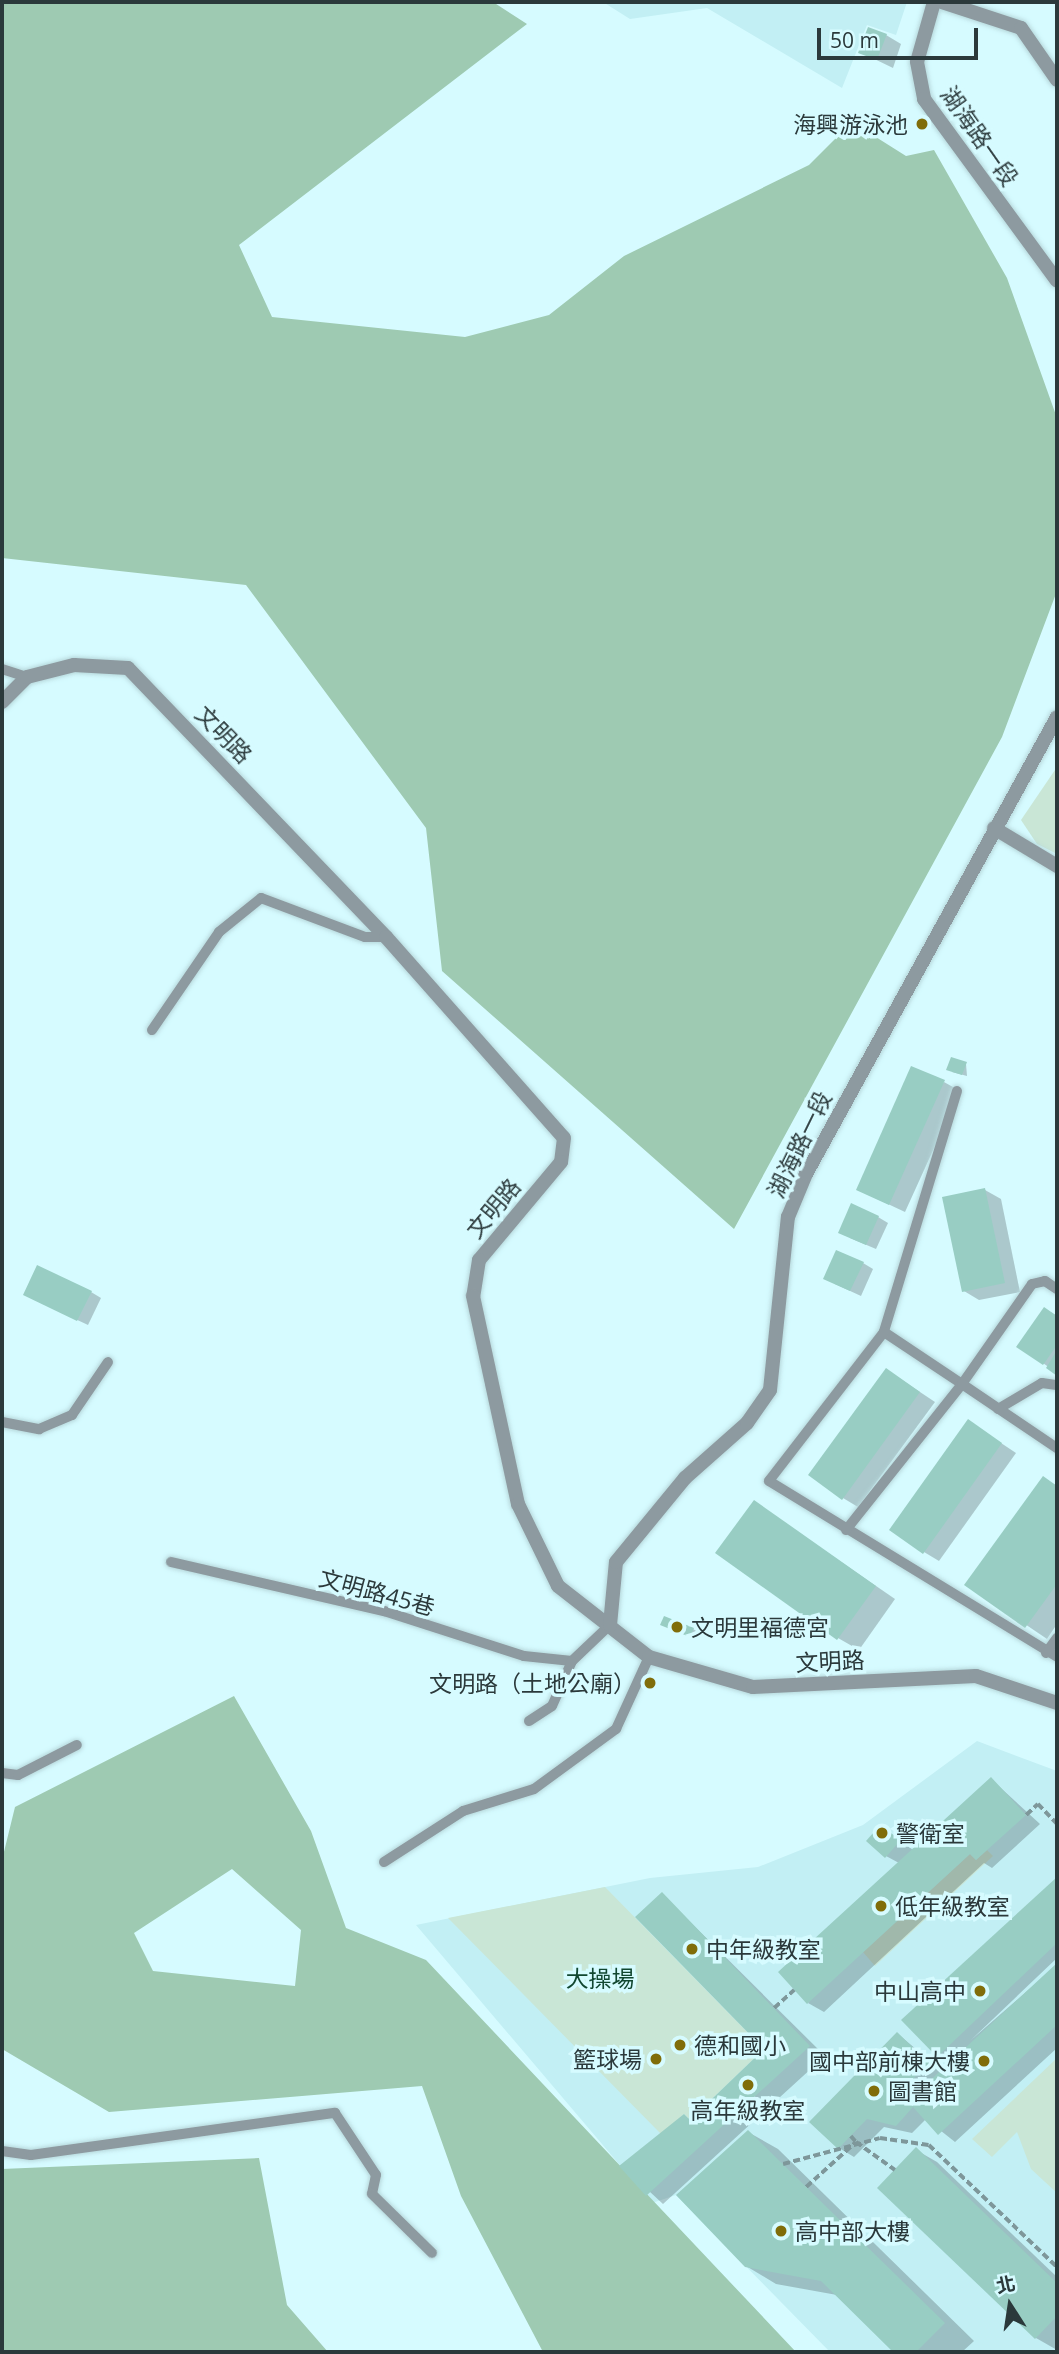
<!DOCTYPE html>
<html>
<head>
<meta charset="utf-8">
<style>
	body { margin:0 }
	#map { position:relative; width:1059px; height:2354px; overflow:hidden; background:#d6fbff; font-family:"Open Sans","Noto Sans TC",sans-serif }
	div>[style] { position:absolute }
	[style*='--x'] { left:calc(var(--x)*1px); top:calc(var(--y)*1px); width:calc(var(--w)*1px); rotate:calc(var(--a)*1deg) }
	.built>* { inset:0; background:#c2eff4 }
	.green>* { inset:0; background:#c9e6d6 }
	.forest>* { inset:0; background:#9ecab2 }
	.shadow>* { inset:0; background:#0003 }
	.building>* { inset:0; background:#98cdc3 }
	.path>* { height:3.5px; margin-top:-1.75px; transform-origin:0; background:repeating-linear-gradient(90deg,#7e979a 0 7px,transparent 0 10.5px) }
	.roads { filter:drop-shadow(0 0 2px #b7d8dc) drop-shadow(0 0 2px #b7d8dc) }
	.lane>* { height:10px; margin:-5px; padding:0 5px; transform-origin:5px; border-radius:5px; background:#8d9aa0 }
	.street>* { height:14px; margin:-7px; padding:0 7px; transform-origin:7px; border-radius:7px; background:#8d9aa0 }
	.path-bridge>* { height:3.5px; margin-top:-1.75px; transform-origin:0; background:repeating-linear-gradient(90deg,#7e979a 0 7px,transparent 0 10.5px) }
	.dots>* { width:19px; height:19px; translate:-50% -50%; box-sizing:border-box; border:4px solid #d6fbff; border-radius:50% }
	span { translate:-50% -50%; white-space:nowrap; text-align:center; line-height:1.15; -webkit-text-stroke:7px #d6fbff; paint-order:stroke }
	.poi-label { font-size:23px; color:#2b393b }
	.right { translate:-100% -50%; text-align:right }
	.left { translate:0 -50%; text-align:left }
	.street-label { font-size:23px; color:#2b393b }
	.park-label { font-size:23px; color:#114730 }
	.frame { position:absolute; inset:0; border:4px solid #2b393b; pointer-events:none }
	.north { position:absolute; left:975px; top:2270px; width:70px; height:70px; -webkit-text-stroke:5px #d6fbff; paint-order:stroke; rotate:348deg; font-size:19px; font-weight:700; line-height:28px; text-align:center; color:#2b393b }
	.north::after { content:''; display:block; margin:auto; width:24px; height:32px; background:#2b393b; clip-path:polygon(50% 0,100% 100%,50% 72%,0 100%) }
	.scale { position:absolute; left:817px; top:28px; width:161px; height:32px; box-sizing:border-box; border:4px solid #2b393b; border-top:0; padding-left:9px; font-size:21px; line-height:24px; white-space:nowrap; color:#2b393b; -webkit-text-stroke:5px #d6fbff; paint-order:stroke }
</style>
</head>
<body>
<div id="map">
	<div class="built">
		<div style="clip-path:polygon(603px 2px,907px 2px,896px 35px,867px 25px,842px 88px,707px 8px,630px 19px)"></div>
		<div style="clip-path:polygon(977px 1741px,1057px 1771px,1057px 2352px,830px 2352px,676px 2195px,652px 2203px,416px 1925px,650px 1878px,758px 1867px,863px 1825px)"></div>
	</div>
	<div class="green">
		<div style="clip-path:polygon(1057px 767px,1057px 854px,1037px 844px,1021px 820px)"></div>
		<div style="clip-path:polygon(987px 1850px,993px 1856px,875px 1966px,863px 1952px,970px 1854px,976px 1860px)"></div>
		<div style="clip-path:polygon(605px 1887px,764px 2049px,690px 2120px,684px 2114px,662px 2135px,448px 1918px)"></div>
		<div style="clip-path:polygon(1057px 2058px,1057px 2193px,1031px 2169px,1017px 2132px,992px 2157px,972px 2139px)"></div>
	</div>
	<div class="forest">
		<div style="clip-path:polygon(2px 2px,493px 2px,527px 24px,239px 245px,272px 317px,465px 337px,549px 315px,624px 256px,809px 165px,852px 122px,906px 156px,934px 150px,1007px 278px,1057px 418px,1057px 591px,1002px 737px,734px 1229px,442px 971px,426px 828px,246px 585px,2px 558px)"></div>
		<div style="clip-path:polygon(evenodd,234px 1696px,311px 1831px,346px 1928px,426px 1960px,796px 2352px,543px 2352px,461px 2196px,422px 2086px,109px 2112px,2px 2049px,2px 1860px,15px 1807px,234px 1696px,232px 1869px,301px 1930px,295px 1986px,153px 1971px,134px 1933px,232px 1869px)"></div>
		<div style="clip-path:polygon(259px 2158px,287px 2305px,328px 2352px,2px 2352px,2px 2169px)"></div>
	</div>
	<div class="shadow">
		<div style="clip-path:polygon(886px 35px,901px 44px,893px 68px,860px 52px)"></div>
		<div style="clip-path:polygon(966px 1064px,967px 1076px,952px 1072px)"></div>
		<div style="clip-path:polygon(944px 1082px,960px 1091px,905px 1212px,858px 1190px)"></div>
		<div style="clip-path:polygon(985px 1190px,1001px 1199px,1020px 1292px,979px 1300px,964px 1291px)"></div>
		<div style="clip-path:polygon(878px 1217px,888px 1223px,876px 1249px,850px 1238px)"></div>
		<div style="clip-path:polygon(863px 1263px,873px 1269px,861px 1296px,835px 1284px)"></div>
		<div style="clip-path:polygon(91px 1292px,101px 1298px,88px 1325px,35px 1300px)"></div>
		<div style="clip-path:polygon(1045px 1309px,1057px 1316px,1057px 1373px,1019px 1346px)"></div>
		<div style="clip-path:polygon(887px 1370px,935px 1402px,858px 1507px,843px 1498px)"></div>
		<div style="clip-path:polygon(968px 1421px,1016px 1453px,939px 1561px,924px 1552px)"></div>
		<div style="clip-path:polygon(1043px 1478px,1057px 1486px,1057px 1624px,1047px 1639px,967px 1585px)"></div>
		<div style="clip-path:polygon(754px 1502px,895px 1599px,859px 1650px,838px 1638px)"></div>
		<div style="clip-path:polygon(667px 1627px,693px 1629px,698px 1632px,695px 1638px)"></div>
		<div style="clip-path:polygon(991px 1779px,1040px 1824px,992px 1868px,984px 1863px,824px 2012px,808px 2003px,899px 1863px,886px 1856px,881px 1826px,913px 1850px)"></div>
		<div style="clip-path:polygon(1057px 1879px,1057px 1958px,971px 2040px,1057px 1965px,1057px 2048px,955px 2142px,926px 2119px,912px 2133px,884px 2127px,854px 2157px,839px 2148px,898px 2034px,942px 2071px,951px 2063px,904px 2020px)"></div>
		<div style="clip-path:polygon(662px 1894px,825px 2056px,663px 2204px,622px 2166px,684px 2116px,692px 2121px,766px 2049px)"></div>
		<div style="clip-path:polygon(748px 2132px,778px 2149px,974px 2341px,962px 2352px,896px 2352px,837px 2295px,776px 2284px,746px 2266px)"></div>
		<div style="clip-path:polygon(916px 2150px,937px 2162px,1057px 2277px,1057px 2350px,1036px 2338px)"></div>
	</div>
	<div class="building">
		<div style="clip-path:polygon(868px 27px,887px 34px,877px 60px,858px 53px)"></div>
		<div style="clip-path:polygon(951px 1057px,967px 1062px,962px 1075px,946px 1070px)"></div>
		<div style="clip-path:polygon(911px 1066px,945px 1080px,889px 1205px,856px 1190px)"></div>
		<div style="clip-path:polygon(985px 1188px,1005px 1283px,962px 1292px,942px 1197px)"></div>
		<div style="clip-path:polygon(851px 1203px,879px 1216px,866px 1245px,838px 1233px)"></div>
		<div style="clip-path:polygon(836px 1250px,864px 1262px,850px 1291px,823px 1279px)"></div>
		<div style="clip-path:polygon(37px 1265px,92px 1291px,77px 1321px,23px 1295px)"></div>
		<div style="clip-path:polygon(1044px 1307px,1057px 1316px,1057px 1345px,1043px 1365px,1016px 1347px)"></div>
		<div style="clip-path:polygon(1057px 1350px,1057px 1376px,1046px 1368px)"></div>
		<div style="clip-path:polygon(886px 1368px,920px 1392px,842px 1500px,808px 1475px)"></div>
		<div style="clip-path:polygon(968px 1419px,1002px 1443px,923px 1554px,889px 1530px)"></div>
		<div style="clip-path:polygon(1043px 1476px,1057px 1486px,1057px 1584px,1025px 1628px,964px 1585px)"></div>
		<div style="clip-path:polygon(754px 1500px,876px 1586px,837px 1640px,715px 1553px)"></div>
		<div style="clip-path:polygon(664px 1616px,694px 1628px,690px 1637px,660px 1625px)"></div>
		<div style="clip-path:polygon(991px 1777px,1026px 1815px,976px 1860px,970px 1854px,807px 2004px,778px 1972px)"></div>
		<div style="clip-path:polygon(881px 1824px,900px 1841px,885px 1858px,866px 1841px)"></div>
		<div style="clip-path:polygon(1057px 1877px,1057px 1943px,937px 2057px,901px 2020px)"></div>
		<div style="clip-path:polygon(662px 1892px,810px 2046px,646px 2196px,619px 2166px,684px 2114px,690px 2120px,764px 2049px,635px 1917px)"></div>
		<div style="clip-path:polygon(1057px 1963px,1057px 2025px,938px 2135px,913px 2107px,896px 2126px,867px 2119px,838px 2149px,809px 2122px,897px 2032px,929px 2063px,908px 2084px,911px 2098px)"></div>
		<div style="clip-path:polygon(748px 2130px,945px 2323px,916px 2352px,893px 2352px,821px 2281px,745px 2267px,676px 2195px)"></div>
		<div style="clip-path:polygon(916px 2147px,1057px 2283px,1057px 2316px,1035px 2339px,877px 2188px)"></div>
	</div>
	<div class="path">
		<div style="--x:1026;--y:1815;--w:16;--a:-43"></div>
		<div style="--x:1038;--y:1804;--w:28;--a:46"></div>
		<div style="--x:774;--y:2008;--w:27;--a:-42"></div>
		<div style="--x:851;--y:2136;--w:8;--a:50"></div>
		<div style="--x:783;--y:2164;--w:100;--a:-15"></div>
		<div style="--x:880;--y:2138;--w:49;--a:8.1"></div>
		<div style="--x:929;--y:2145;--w:177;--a:43.6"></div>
	</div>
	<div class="roads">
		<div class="lane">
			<div style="--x:2;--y:669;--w:26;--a:18"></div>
			<div style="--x:152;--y:1030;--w:119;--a:-55.6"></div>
			<div style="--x:219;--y:932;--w:54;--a:-39"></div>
			<div style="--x:261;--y:898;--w:111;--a:20.6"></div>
			<div style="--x:365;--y:937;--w:21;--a:0"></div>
			<div style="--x:957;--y:1091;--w:252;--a:106.9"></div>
			<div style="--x:884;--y:1332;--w:94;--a:33.7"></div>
			<div style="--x:962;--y:1384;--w:122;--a:-55"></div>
			<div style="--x:1032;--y:1284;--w:13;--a:-13"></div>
			<div style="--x:1045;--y:1281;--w:14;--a:34"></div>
			<div style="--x:884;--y:1332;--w:188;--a:127.7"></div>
			<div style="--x:769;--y:1481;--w:338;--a:31.4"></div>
			<div style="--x:998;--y:1409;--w:51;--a:-30.6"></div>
			<div style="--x:1042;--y:1383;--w:15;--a:8"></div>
			<div style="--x:2;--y:1422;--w:38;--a:11"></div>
			<div style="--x:39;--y:1429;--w:36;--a:-23"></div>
			<div style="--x:72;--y:1415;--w:64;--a:-55.8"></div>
			<div style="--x:846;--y:1530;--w:186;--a:-51.5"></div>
			<div style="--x:962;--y:1384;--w:115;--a:34"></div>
			<div style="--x:171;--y:1562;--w:219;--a:13"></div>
			<div style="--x:384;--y:1611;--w:147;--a:17.8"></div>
			<div style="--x:524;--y:1656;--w:48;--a:5.9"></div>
			<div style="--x:572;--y:1661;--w:52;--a:-43.5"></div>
			<div style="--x:1046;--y:1653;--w:19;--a:-54"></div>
			<div style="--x:529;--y:1721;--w:27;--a:-33"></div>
			<div style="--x:552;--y:1706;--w:49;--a:-66"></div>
			<div style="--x:2;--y:1773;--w:16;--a:7"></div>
			<div style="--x:18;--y:1775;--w:66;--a:-27"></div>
			<div style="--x:384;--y:1862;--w:94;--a:-32.8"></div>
			<div style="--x:463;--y:1811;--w:74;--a:-17.2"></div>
			<div style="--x:534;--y:1789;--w:102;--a:-36.2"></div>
			<div style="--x:616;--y:1729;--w:79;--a:-65.4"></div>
			<div style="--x:2;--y:2151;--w:29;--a:8"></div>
			<div style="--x:31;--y:2155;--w:307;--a:-7.9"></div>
			<div style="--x:335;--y:2113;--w:74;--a:56.5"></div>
			<div style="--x:376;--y:2175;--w:19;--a:102"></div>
			<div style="--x:372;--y:2194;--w:84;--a:44.5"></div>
		</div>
		<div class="street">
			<div style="--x:934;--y:2;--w:62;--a:105.8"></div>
			<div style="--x:917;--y:62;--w:38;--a:79"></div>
			<div style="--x:924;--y:99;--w:225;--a:53.8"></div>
			<div style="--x:942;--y:2;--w:83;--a:18.2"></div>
			<div style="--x:1021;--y:28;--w:63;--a:55.3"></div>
			<div style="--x:2;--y:702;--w:35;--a:-45"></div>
			<div style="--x:27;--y:677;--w:49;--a:-14.3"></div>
			<div style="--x:74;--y:665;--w:54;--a:3.2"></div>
			<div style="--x:128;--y:668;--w:373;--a:46.2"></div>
			<div style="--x:386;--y:937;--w:268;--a:48.5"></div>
			<div style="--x:564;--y:1138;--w:24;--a:97"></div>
			<div style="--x:561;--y:1162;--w:128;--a:129.9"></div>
			<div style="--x:479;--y:1260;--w:36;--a:99"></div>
			<div style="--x:473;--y:1296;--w:213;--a:77.8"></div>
			<div style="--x:518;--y:1504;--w:91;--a:64"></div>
			<div style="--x:558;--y:1586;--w:115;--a:38"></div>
			<div style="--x:649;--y:1657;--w:108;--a:16.1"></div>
			<div style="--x:753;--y:1687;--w:223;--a:-2.8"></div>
			<div style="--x:976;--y:1676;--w:85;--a:18.4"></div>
			<div style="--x:994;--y:828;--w:74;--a:31.1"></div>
			<div style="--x:610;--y:1625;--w:63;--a:-84.6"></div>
			<div style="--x:616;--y:1562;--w:109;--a:-50.6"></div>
			<div style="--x:685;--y:1478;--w:83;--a:-41.6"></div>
			<div style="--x:747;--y:1423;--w:40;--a:-55.1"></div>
			<div style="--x:770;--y:1390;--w:174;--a:-84.1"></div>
			<div style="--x:788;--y:1217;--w:47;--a:-67.3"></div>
			<div style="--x:806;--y:1174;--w:521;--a:-61.22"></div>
		</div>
	</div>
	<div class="path-bridge">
		<div style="--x:806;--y:2187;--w:67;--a:-42"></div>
		<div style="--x:856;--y:2142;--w:48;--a:35.7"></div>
	</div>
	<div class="dots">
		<div style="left:922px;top:124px;background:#806d0a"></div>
		<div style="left:677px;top:1627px;background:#806d0a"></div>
		<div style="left:650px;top:1683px;background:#806d0a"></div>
		<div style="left:882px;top:1833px;background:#806d0a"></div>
		<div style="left:881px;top:1906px;background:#806d0a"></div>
		<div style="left:692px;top:1949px;background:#806d0a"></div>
		<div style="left:980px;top:1991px;background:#806d0a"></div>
		<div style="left:680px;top:2045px;background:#806d0a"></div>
		<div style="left:656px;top:2059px;background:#806d0a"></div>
		<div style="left:984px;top:2061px;background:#806d0a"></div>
		<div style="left:748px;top:2085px;background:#806d0a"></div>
		<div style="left:874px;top:2091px;background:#806d0a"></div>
		<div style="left:781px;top:2231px;background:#806d0a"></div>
	</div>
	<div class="poi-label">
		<span class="right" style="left:908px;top:124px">海興游泳池</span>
		<span class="left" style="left:691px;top:1627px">文明里福德宮</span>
		<span class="right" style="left:636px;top:1683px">文明路（土地公廟）</span>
		<span class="left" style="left:896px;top:1833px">警衛室</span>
		<span class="left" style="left:895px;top:1906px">低年級教室</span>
		<span class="left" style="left:706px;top:1949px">中年級教室</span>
		<span class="right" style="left:966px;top:1991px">中山高中</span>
		<span class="left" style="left:694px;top:2045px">德和國小</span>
		<span class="right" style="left:642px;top:2059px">籃球場</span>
		<span class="right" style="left:970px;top:2061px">國中部前棟大樓</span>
		<span class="left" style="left:888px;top:2091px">圖書館</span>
		<span style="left:748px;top:2110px">高年級教室</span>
		<span class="left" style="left:795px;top:2231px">高中部大樓</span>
	</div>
	<div class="street-label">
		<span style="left:980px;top:136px;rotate:55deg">湖海路一段</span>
		<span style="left:224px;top:734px;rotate:46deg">文明路</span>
		<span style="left:799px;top:1144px;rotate:-64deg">湖海路一段</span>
		<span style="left:493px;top:1208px;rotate:-50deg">文明路</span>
		<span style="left:377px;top:1592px;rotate:15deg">文明路45巷</span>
		<span style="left:830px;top:1661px;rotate:-3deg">文明路</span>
	</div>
	<div class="park-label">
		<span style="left:600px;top:1978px">大操場</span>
	</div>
	<div class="frame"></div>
	<div class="north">北</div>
	<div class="scale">50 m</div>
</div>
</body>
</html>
